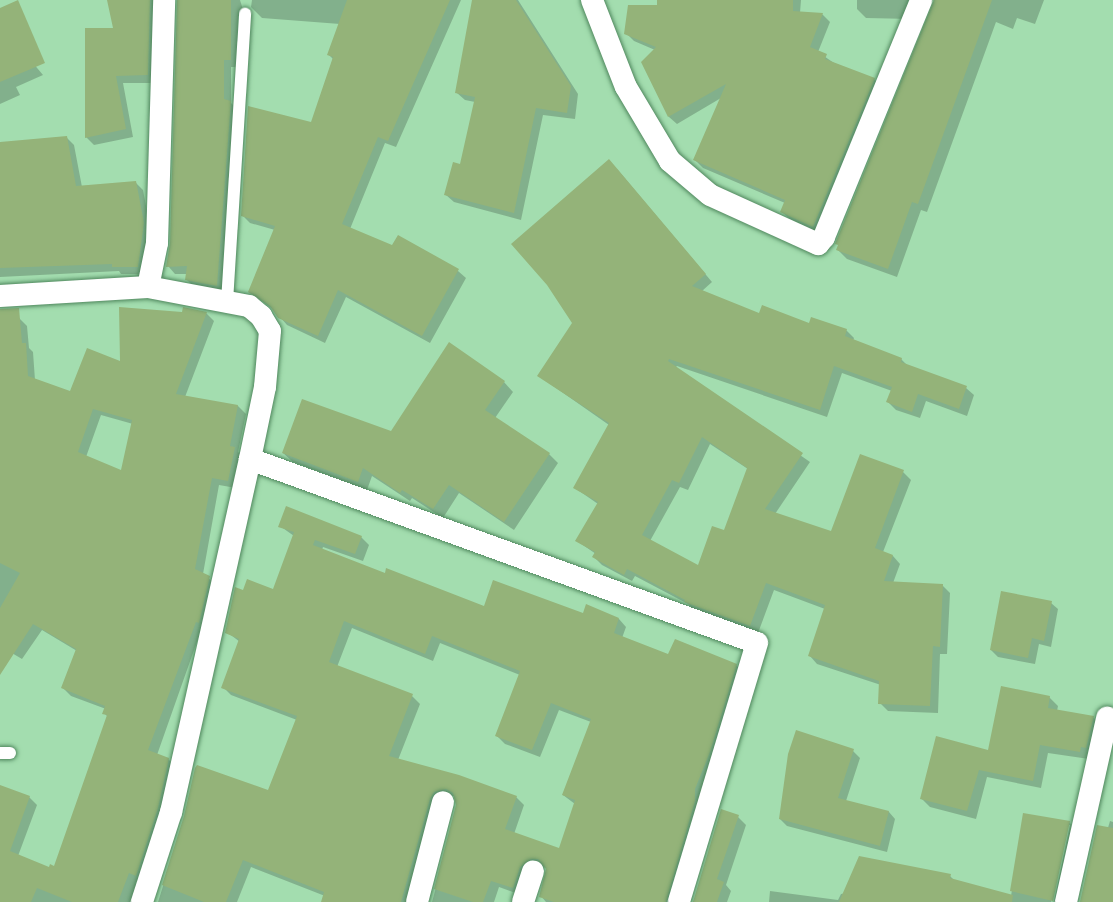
<!DOCTYPE html>
<html>
<head>
<meta charset="utf-8">
<style>
	body { margin:0 }
	#map { position:relative; width:1113px; height:902px; overflow:hidden; background:#a3ddaf; font-family:"Varela Round",sans-serif }
	div>[style] { position:absolute }
	[style*='--x'] { left:calc(var(--x)*1px); top:calc(var(--y)*1px); width:calc(var(--w)*1px); rotate:calc(var(--a)*1deg) }
	.shadow>* { inset:0; background:#0003 }
	.building>* { inset:0; background:#94b379 }
	.roads { filter:drop-shadow(0 0 2px #4f875d) drop-shadow(0 0 2px #4f875d) }
	.lane>* { height:12px; margin:-6px; padding:0 6px; transform-origin:6px; border-radius:6px; background:#fff }
	.street>* { height:22px; margin:-11px; padding:0 11px; transform-origin:11px; border-radius:11px; background:#fff }
	span { translate:-50% -50%; white-space:nowrap; text-align:center; line-height:1.15; -webkit-text-stroke:5px #a3ddaf; paint-order:stroke }
</style>
</head>
<body>
<div id="map">
	<div class="shadow">
		<div style="clip-path:polygon(109px 0,162px 0,156px 83px,123px 83px,133px 137px,94px 145px,86px 137px,115px 29px)"></div>
		<div style="clip-path:polygon(179px 0,240px 0,245px 16px,238px 16px,238px 67px,231px 67px,231px 103px,239px 111px,224px 293px,195px 288px,187px 280px,188px 274px,175px 274px,168px 266px,172px 244px)"></div>
		<div style="clip-path:polygon(252px 0,461px 0,396px 147px,385px 143px,350px 229px,393px 247px,398px 237px,458px 271px,466px 278px,430px 343px,346px 297px,325px 343px,287px 325px,274px 310px,250px 292px,275px 230px,250px 223px,242px 215px,312px 124px,333px 59px,329px 55px,340px 24px,262px 18px,251px 7px)"></div>
		<div style="clip-path:polygon(474px 0,518px 0,578px 94px,575px 119px,543px 115px,521px 220px,454px 202px,446px 195px,461px 165px,475px 102px,465px 100px,457px 93px)"></div>
		<div style="clip-path:polygon(672px 0,801px 0,800px 13px,822px 14px,830px 22px,818px 52px,834px 63px,874px 79px,881px 87px,821px 234px,790px 219px,782px 212px,785px 203px,703px 168px,695px 160px,721px 98px,677px 124px,669px 117px,643px 62px,655px 50px,634px 41px,626px 33px,672px 7px)"></div>
		<div style="clip-path:polygon(857px 0,922px 0,911px 19px,866px 18px,857px 9px)"></div>
		<div style="clip-path:polygon(935px 0,1044px 0,1035px 24px,1017px 18px,1013px 29px,996px 22px,927px 212px,921px 210px,897px 277px,847px 259px,838px 250px)"></div>
		<div style="clip-path:polygon(0 24px,43px 75px,16px 87px,20px 95px,0 104px)"></div>
		<div style="clip-path:polygon(66px 137px,74px 145px,82px 187px,136px 183px,143px 190px,151px 232px,145px 274px,121px 274px,119px 271px,0 277px,0 144px)"></div>
		<div style="clip-path:polygon(evenodd,617px 169px,712px 282px,702px 291px,760px 315px,846px 330px,854px 338px,853px 341px,901px 359px,908px 366px,966px 388px,974px 395px,967px 416px,926px 401px,920px 418px,896px 410px,888px 402px,892px 391px,842px 373px,827px 417px,677px 366px,675px 368px,810px 462px,775px 514px,832px 533px,903px 472px,911px 480px,883px 552px,893px 556px,900px 564px,893px 583px,942px 585px,950px 593px,947px 654px,940px 654px,938px 713px,888px 711px,880px 703px,881px 685px,817px 664px,810px 656px,825px 609px,774px 590px,758px 633px,694px 610px,688px 604px,635px 576px,632px 581px,602px 565px,594px 557px,596px 554px,577px 541px,598px 504px,575px 488px,609px 425px,539px 376px,574px 323px,617px 169px,710px 444px,748px 469px,725px 532px,699px 567px,650px 541px,680px 487px,688px 490px,710px 444px)"></div>
		<div style="clip-path:polygon(evenodd,206px 313px,214px 321px,185px 397px,238px 406px,246px 414px,238px 452px,242px 456px,236px 488px,219px 485px,203px 574px,217px 585px,157px 755px,168px 759px,176px 767px,138px 902px,0 902px,0 787px,29px 797px,37px 805px,18px 856px,50px 869px,55px 868px,108px 717px,104px 713px,106px 709px,71px 696px,63px 688px,77px 651px,42px 630px,22px 659px,0 646px,0 320px,19px 318px,27px 326px,29px 348px,33px 352px,35px 380px,71px 393px,122px 364px,184px 314px,206px 313px,101px 415px,133px 424px,122px 472px,86px 457px,101px 415px)"></div>
		<div style="clip-path:polygon(504px 382px,513px 392px,495px 418px,549px 454px,558px 463px,514px 530px,459px 493px,443px 518px,412px 498px,410px 501px,372px 476px,367px 490px,293px 462px,283px 453px,392px 433px)"></div>
		<div style="clip-path:polygon(evenodd,280px 526px,361px 537px,369px 545px,363px 561px,323px 547px,322px 550px,385px 575px,485px 608px,619px 619px,626px 627px,622px 638px,669px 656px,736px 665px,744px 673px,675px 902px,546px 902px,541px 896px,547px 868px,539px 866px,521px 895px,499px 887px,494px 902px,432px 902px,458px 806px,456px 796px,447px 796px,414px 902px,323px 902px,325px 896px,251px 867px,237px 902px,158px 902px,185px 816px,269px 792px,297px 720px,231px 695px,223px 687px,240px 642px,227px 632px,244px 592px,274px 591px,294px 536px,280px 526px,352px 628px,433px 661px,440px 643px,520px 675px,497px 736px,505px 744px,540px 757px,559px 710px,591px 722px,563px 795px,575px 804px,560px 850px,514px 834px,524px 805px,516px 797px,398px 760px,420px 704px,412px 696px,337px 667px,352px 628px)"></div>
		<div style="clip-path:polygon(1051px 603px,1058px 609px,1051px 647px,1039px 644px,1035px 664px,998px 657px,991px 650px)"></div>
		<div style="clip-path:polygon(1049px 697px,1058px 706px,1057px 711px,1093px 717px,1102px 726px,1089px 759px,1048px 753px,1041px 788px,987px 777px,976px 819px,930px 807px,921px 798px,989px 752px)"></div>
		<div style="clip-path:polygon(797px 732px,853px 751px,860px 758px,846px 801px,889px 812px,895px 819px,887px 852px,787px 826px,780px 819px)"></div>
		<div style="clip-path:polygon(1024px 815px,1069px 822px,1075px 829px,1060px 902px,1054px 902px,1070px 825px,1067px 825px,1051px 902px,769px 902px,770px 891px,838px 900px,841px 894px,950px 876px,955px 881px,1011px 896px)"></div>
		<div style="clip-path:polygon(738px 817px,746px 825px,726px 885px,731px 891px,727px 902px,693px 902px)"></div>
		<div style="clip-path:polygon(1110px 821px,1113px 822px,1113px 902px,1086px 902px)"></div>
	</div>
	<div class="building">
		<div style="clip-path:polygon(18px 0,45px 63px,0 82px,0 8px)"></div>
		<div style="clip-path:polygon(107px 0,150px 0,148px 75px,116px 76px,126px 129px,85px 138px,85px 28px,113px 28px)"></div>
		<div style="clip-path:polygon(177px 0,231px 0,231px 60px,224px 60px,224px 99px,231px 101px,217px 286px,185px 280px,187px 266px,166px 267px,170px 243px)"></div>
		<div style="clip-path:polygon(347px 0,450px 0,388px 141px,378px 137px,342px 224px,392px 245px,398px 235px,459px 269px,422px 336px,338px 290px,318px 336px,278px 318px,270px 306px,248px 292px,275px 226px,241px 216px,248px 106px,311px 122px,333px 57px,327px 55px)"></div>
		<div style="clip-path:polygon(472px 0,516px 0,571px 86px,567px 113px,536px 108px,514px 213px,444px 195px,453px 162px,460px 164px,475px 97px,455px 93px)"></div>
		<div style="clip-path:polygon(657px 0,793px 0,793px 11px,823px 13px,810px 47px,827px 54px,825px 59px,875px 78px,813px 227px,780px 212px,785px 200px,693px 160px,726px 84px,668px 117px,641px 62px,656px 47px,624px 34px,628px 5px,657px 5px)"></div>
		<div style="clip-path:polygon(934px 0,992px 0,918px 204px,912px 202px,888px 269px,836px 250px,838px 245px,835px 244px)"></div>
		<div style="clip-path:polygon(67px 136px,76px 186px,136px 181px,144px 223px,138px 267px,112px 267px,112px 264px,0 268px,0 142px)"></div>
		<div style="clip-path:polygon(evenodd,609px 159px,706px 274px,692px 286px,759px 313px,762px 305px,809px 323px,811px 317px,847px 329px,845px 336px,902px 358px,901px 362px,967px 386px,959px 409px,918px 394px,912px 412px,886px 402px,892px 387px,834px 366px,820px 410px,669px 359px,668px 361px,803px 453px,765px 509px,831px 531px,860px 454px,904px 470px,875px 548px,893px 555px,884px 581px,943px 584px,940px 647px,933px 646px,930px 706px,878px 704px,879px 681px,808px 656px,825px 605px,766px 583px,750px 626px,684px 602px,685px 600px,627px 569px,624px 575px,592px 557px,595px 552px,575px 541px,598px 502px,573px 488px,609px 423px,537px 376px,572px 323px,547px 285px,511px 244px,609px 159px,702px 437px,747px 468px,724px 530px,712px 526px,698px 565px,642px 535px,672px 480px,679px 483px,702px 437px)"></div>
		<div style="clip-path:polygon(evenodd,119px 307px,182px 312px,183px 307px,207px 312px,176px 394px,238px 405px,230px 446px,235px 447px,228px 481px,212px 478px,195px 569px,210px 576px,199px 623px,196px 622px,148px 750px,169px 758px,158px 808px,136px 876px,129px 873px,118px 902px,72px 902px,37px 888px,31px 902px,0 902px,0 785px,30px 796px,10px 851px,49px 867px,50px 864px,54px 866px,107px 715px,102px 714px,105px 706px,61px 688px,76px 649px,33px 624px,0 675px,0 608px,20px 573px,0 563px,0 309px,19px 308px,22px 343px,26px 343px,28px 376px,70px 391px,87px 348px,120px 361px,119px 307px,93px 409px,132px 420px,121px 470px,78px 452px,93px 409px)"></div>
		<div style="clip-path:polygon(449px 342px,505px 381px,485px 410px,550px 453px,504px 522px,449px 485px,433px 509px,402px 490px,400px 493px,363px 468px,358px 482px,282px 453px,302px 399px,391px 431px)"></div>
		<div style="clip-path:polygon(evenodd,286px 506px,362px 536px,355px 554px,315px 540px,313px 545px,385px 573px,386px 568px,484px 606px,493px 580px,583px 613px,586px 604px,619px 618px,614px 633px,668px 654px,675px 639px,737px 664px,710px 752px,695px 789px,695px 801px,666px 902px,554px 902px,539px 897px,546px 869px,538px 859px,531px 859px,520px 867px,513px 888px,491px 881px,483px 902px,473px 902px,434px 889px,456px 805px,453px 793px,446px 789px,434px 792px,430px 799px,401px 902px,321px 902px,324px 892px,243px 860px,226px 902px,204px 902px,162px 885px,184px 816px,195px 768px,197px 765px,268px 790px,297px 716px,221px 688px,239px 639px,225px 633px,235px 587px,243px 590px,247px 579px,273px 589px,294px 532px,278px 527px,286px 506px,344px 621px,425px 654px,432px 636px,520px 671px,495px 736px,532px 750px,551px 703px,591px 719px,562px 795px,575px 800px,559px 848px,505px 829px,517px 796px,459px 775px,389px 756px,413px 694px,329px 662px,344px 621px)"></div>
		<div style="clip-path:polygon(1001px 591px,1052px 601px,1044px 641px,1032px 638px,1028px 658px,990px 650px)"></div>
		<div style="clip-path:polygon(1001px 686px,1050px 696px,1048px 708px,1094px 716px,1086px 748px,1081px 747px,1080px 752px,1040px 745px,1033px 781px,979px 770px,967px 811px,920px 799px,936px 736px,988px 750px)"></div>
		<div style="clip-path:polygon(796px 730px,854px 749px,838px 798px,889px 811px,880px 846px,779px 819px,788px 754px)"></div>
		<div style="clip-path:polygon(721px 809px,739px 815px,717px 879px,724px 882px,717px 902px,693px 902px)"></div>
		<div style="clip-path:polygon(1023px 813px,1070px 821px,1053px 901px,1010px 891px)"></div>
		<div style="clip-path:polygon(1097px 825px,1113px 828px,1113px 902px,1080px 902px)"></div>
		<div style="clip-path:polygon(859px 856px,951px 874px,950px 878px,1013px 895px,1012px 902px,839px 902px)"></div>
	</div>
	<div class="roads">
		<div class="lane">
			<div style="--x:227;--y:302;--w:289;--a:-86.4"></div>
			<div style="--x:0;--y:753;--w:10;--a:0"></div>
		</div>
		<div class="street">
			<div style="--x:592;--y:0;--w:93;--a:68.7"></div>
			<div style="--x:626;--y:87;--w:86;--a:59.3"></div>
			<div style="--x:670;--y:161;--w:52;--a:40.4"></div>
			<div style="--x:710;--y:195;--w:119;--a:24.4"></div>
			<div style="--x:818;--y:244;--w:9;--a:-49"></div>
			<div style="--x:824;--y:237;--w:256;--a:-67.7"></div>
			<div style="--x:148;--y:287;--w:45;--a:-78.4"></div>
			<div style="--x:157;--y:243;--w:243;--a:-88.3"></div>
			<div style="--x:0;--y:296;--w:148;--a:-3.5"></div>
			<div style="--x:148;--y:287;--w:103;--a:10.7"></div>
			<div style="--x:249;--y:306;--w:16;--a:40"></div>
			<div style="--x:261;--y:316;--w:17;--a:59"></div>
			<div style="--x:270;--y:331;--w:56;--a:95.1"></div>
			<div style="--x:265;--y:387;--w:74;--a:101.8"></div>
			<div style="--x:250;--y:459;--w:362;--a:102.6"></div>
			<div style="--x:171;--y:812;--w:95;--a:107.9"></div>
			<div style="--x:250;--y:459;--w:539;--a:19.95"></div>
			<div style="--x:757;--y:643;--w:270;--a:106.8"></div>
			<div style="--x:417;--y:902;--w:103;--a:-75.4"></div>
			<div style="--x:523;--y:902;--w:32;--a:-72"></div>
			<div style="--x:1066;--y:902;--w:189;--a:-77.4"></div>
		</div>
	</div>
</div>
</body>
</html>
